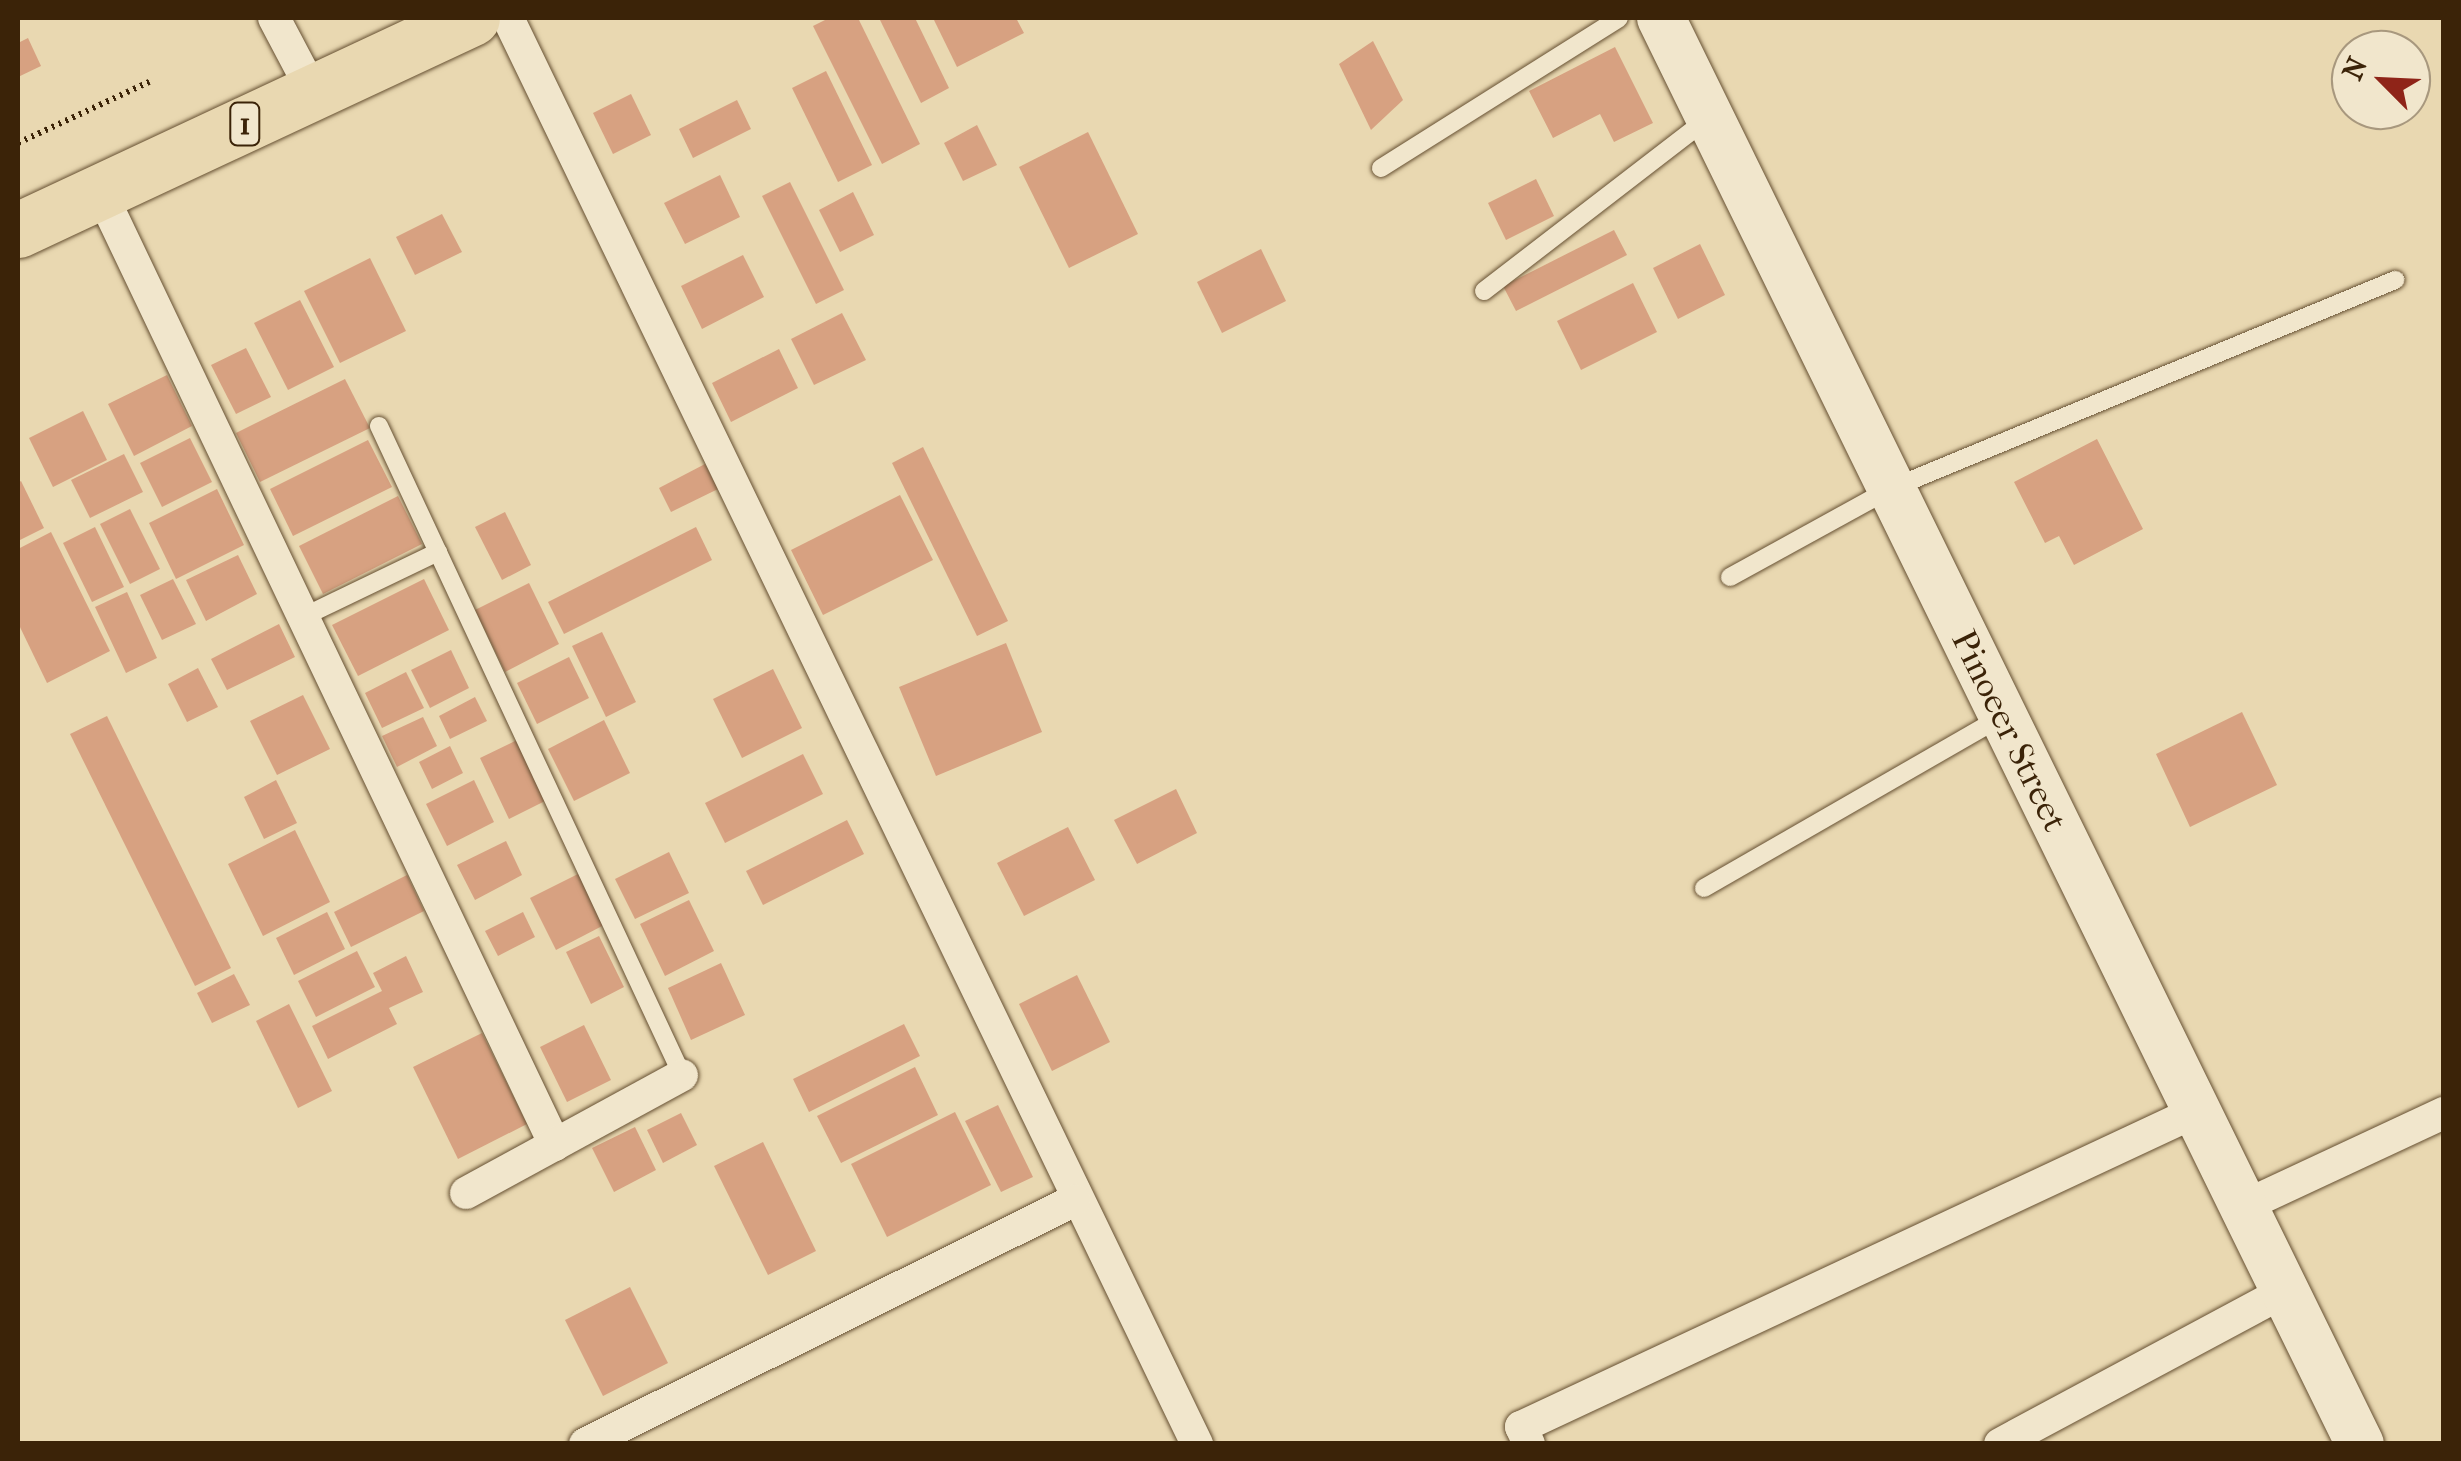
<!DOCTYPE html>
<html>
<head>
<meta charset="utf-8">
<style>
	body { margin:0 }
	#map { position:relative; width:2461px; height:1461px; overflow:hidden; background:#e9d8b1; font-family:"IM FELL French Canon",serif }
	div>[style] { position:absolute }
	[style*='--x'] { left:calc(var(--x)*1px); top:calc(var(--y)*1px); width:calc(var(--w)*1px); rotate:calc(var(--a)*1deg) }
	.building>* { inset:0; background:#d7a181 }
	.path>* { height:6px; margin-top:-3px; transform-origin:0; background:repeating-linear-gradient(90deg,#3b2308 0 2.5px,transparent 0 7.5px) }
	.roads { filter:drop-shadow(0 0 2px #665032) drop-shadow(0 0 2px #665032) }
	.service>* { height:18px; margin:-9px; padding:0 9px; transform-origin:9px; border-radius:9px; background:#f1e6cc }
	.minor>* { height:32px; margin:-16px; padding:0 16px; transform-origin:16px; border-radius:16px; background:#f1e6cc }
	.secondary>* { height:48px; margin:-24px; padding:0 24px; transform-origin:24px; border-radius:24px; background:#f1e6cc }
	.trunk>* { height:55px; margin:-27.5px; padding:0 27.5px; transform-origin:27.5px; border-radius:27.5px; background:#e9d8b1 }
	span { translate:-50% -50%; white-space:nowrap; text-align:center; line-height:1.15; -webkit-text-stroke:10px #f1e6cc; paint-order:stroke }
	.shield-label span { padding:2px 8px; background:#f1e6cc; border:2px solid; border-radius:8px; -webkit-text-stroke-width:0 }
	.shield-label { font-size:32px; color:#3b2308; font-weight:700 }
	.street-label { font-size:35px; color:#3b2308 }
	.frame { position:absolute; inset:0; border:20px solid #3b2308; pointer-events:none }
	.north { position:absolute; left:2331px; top:30px; width:100px; height:100px; box-sizing:border-box; background:#f1e6cc; border:2px solid #a8987e; border-radius:50%; rotate:294deg; font-size:28px; font-weight:700; line-height:40px; text-align:center; color:#3b2308 }
	.north::after { content:''; display:block; margin:auto; width:35px; height:45px; background:#8f2418; clip-path:polygon(50% 0,100% 100%,50% 72%,0 100%) }
</style>
</head>
<body>
<div id="map">
	<div class="building">
		<div style="clip-path:polygon(829px 18px,858px 18px,920px 144px,882px 164px,813px 26px)"></div>
		<div style="clip-path:polygon(879px 18px,915px 18px,949px 88px,921px 103px)"></div>
		<div style="clip-path:polygon(933px 18px,1016px 18px,1024px 33px,957px 67px)"></div>
		<div style="clip-path:polygon(28px 38px,41px 66px,18px 77px,18px 43px)"></div>
		<div style="clip-path:polygon(1373px 41px,1403px 100px,1371px 130px,1339px 64px)"></div>
		<div style="clip-path:polygon(1615px 47px,1653px 123px,1614px 142px,1600px 114px,1553px 138px,1529px 91px)"></div>
		<div style="clip-path:polygon(826px 71px,872px 165px,838px 182px,792px 88px)"></div>
		<div style="clip-path:polygon(631px 94px,651px 135px,613px 154px,593px 113px)"></div>
		<div style="clip-path:polygon(737px 100px,751px 129px,693px 158px,679px 129px)"></div>
		<div style="clip-path:polygon(977px 125px,997px 165px,963px 181px,944px 143px)"></div>
		<div style="clip-path:polygon(1088px 132px,1138px 234px,1069px 268px,1019px 167px)"></div>
		<div style="clip-path:polygon(720px 175px,740px 217px,685px 244px,664px 203px)"></div>
		<div style="clip-path:polygon(1536px 179px,1554px 216px,1506px 240px,1488px 203px)"></div>
		<div style="clip-path:polygon(790px 182px,844px 290px,816px 304px,762px 196px)"></div>
		<div style="clip-path:polygon(853px 192px,874px 235px,840px 252px,819px 210px)"></div>
		<div style="clip-path:polygon(442px 214px,462px 252px,415px 275px,396px 237px)"></div>
		<div style="clip-path:polygon(1614px 230px,1627px 255px,1516px 311px,1503px 286px)"></div>
		<div style="clip-path:polygon(1700px 244px,1725px 295px,1678px 319px,1653px 268px)"></div>
		<div style="clip-path:polygon(1261px 249px,1286px 301px,1222px 333px,1197px 282px)"></div>
		<div style="clip-path:polygon(743px 255px,764px 297px,702px 329px,681px 286px)"></div>
		<div style="clip-path:polygon(370px 258px,406px 331px,340px 363px,304px 291px)"></div>
		<div style="clip-path:polygon(1633px 283px,1657px 332px,1581px 370px,1557px 321px)"></div>
		<div style="clip-path:polygon(300px 300px,334px 367px,288px 390px,254px 323px)"></div>
		<div style="clip-path:polygon(842px 313px,866px 360px,814px 385px,791px 339px)"></div>
		<div style="clip-path:polygon(246px 348px,271px 397px,236px 414px,211px 365px)"></div>
		<div style="clip-path:polygon(779px 349px,798px 388px,731px 422px,712px 383px)"></div>
		<div style="clip-path:polygon(167px 375px,192px 426px,134px 456px,108px 404px)"></div>
		<div style="clip-path:polygon(345px 379px,370px 428px,260px 482px,236px 433px)"></div>
		<div style="clip-path:polygon(83px 411px,107px 460px,53px 487px,29px 438px)"></div>
		<div style="clip-path:polygon(190px 438px,212px 482px,162px 507px,140px 463px)"></div>
		<div style="clip-path:polygon(2097px 439px,2143px 529px,2074px 565px,2059px 536px,2045px 543px,2014px 482px)"></div>
		<div style="clip-path:polygon(368px 440px,392px 487px,293px 536px,270px 489px)"></div>
		<div style="clip-path:polygon(923px 447px,1008px 621px,977px 636px,892px 463px)"></div>
		<div style="clip-path:polygon(124px 454px,143px 492px,90px 518px,71px 480px)"></div>
		<div style="clip-path:polygon(705px 464px,718px 489px,671px 512px,659px 488px)"></div>
		<div style="clip-path:polygon(21px 481px,44px 528px,18px 541px,18px 483px)"></div>
		<div style="clip-path:polygon(217px 489px,244px 545px,176px 579px,149px 523px)"></div>
		<div style="clip-path:polygon(900px 495px,933px 560px,823px 615px,791px 550px)"></div>
		<div style="clip-path:polygon(398px 496px,422px 544px,323px 594px,299px 546px)"></div>
		<div style="clip-path:polygon(130px 509px,160px 569px,130px 584px,100px 524px)"></div>
		<div style="clip-path:polygon(505px 512px,531px 565px,502px 580px,475px 527px)"></div>
		<div style="clip-path:polygon(95px 527px,124px 587px,92px 602px,63px 543px)"></div>
		<div style="clip-path:polygon(696px 527px,712px 560px,564px 634px,548px 602px)"></div>
		<div style="clip-path:polygon(51px 532px,110px 651px,47px 683px,18px 623px,18px 549px)"></div>
		<div style="clip-path:polygon(238px 555px,257px 594px,206px 621px,186px 580px)"></div>
		<div style="clip-path:polygon(173px 579px,196px 624px,162px 640px,140px 595px)"></div>
		<div style="clip-path:polygon(424px 579px,449px 630px,358px 676px,332px 625px)"></div>
		<div style="clip-path:polygon(529px 583px,559px 644px,505px 672px,475px 610px)"></div>
		<div style="clip-path:polygon(127px 592px,157px 658px,126px 673px,95px 607px)"></div>
		<div style="clip-path:polygon(279px 624px,295px 657px,227px 690px,211px 659px)"></div>
		<div style="clip-path:polygon(602px 632px,636px 702px,606px 717px,572px 646px)"></div>
		<div style="clip-path:polygon(1006px 643px,1042px 732px,936px 776px,899px 687px)"></div>
		<div style="clip-path:polygon(451px 650px,469px 688px,430px 708px,411px 670px)"></div>
		<div style="clip-path:polygon(569px 657px,589px 698px,537px 724px,517px 683px)"></div>
		<div style="clip-path:polygon(198px 668px,218px 707px,187px 722px,168px 684px)"></div>
		<div style="clip-path:polygon(773px 669px,802px 728px,742px 758px,713px 699px)"></div>
		<div style="clip-path:polygon(406px 672px,424px 708px,382px 728px,365px 693px)"></div>
		<div style="clip-path:polygon(303px 695px,330px 749px,277px 775px,250px 721px)"></div>
		<div style="clip-path:polygon(475px 697px,487px 721px,450px 739px,439px 716px)"></div>
		<div style="clip-path:polygon(2242px 712px,2277px 785px,2190px 827px,2156px 754px)"></div>
		<div style="clip-path:polygon(107px 716px,231px 968px,195px 986px,70px 734px)"></div>
		<div style="clip-path:polygon(423px 717px,437px 746px,397px 767px,382px 736px)"></div>
		<div style="clip-path:polygon(604px 720px,630px 773px,574px 801px,548px 749px)"></div>
		<div style="clip-path:polygon(517px 740px,547px 800px,509px 819px,480px 758px)"></div>
		<div style="clip-path:polygon(450px 746px,463px 773px,432px 789px,419px 762px)"></div>
		<div style="clip-path:polygon(803px 754px,823px 794px,725px 843px,705px 803px)"></div>
		<div style="clip-path:polygon(276px 780px,297px 823px,264px 839px,244px 797px)"></div>
		<div style="clip-path:polygon(474px 780px,494px 822px,447px 846px,426px 804px)"></div>
		<div style="clip-path:polygon(1176px 789px,1197px 833px,1137px 864px,1114px 820px)"></div>
		<div style="clip-path:polygon(847px 820px,864px 854px,763px 905px,746px 871px)"></div>
		<div style="clip-path:polygon(1068px 827px,1095px 880px,1024px 916px,997px 863px)"></div>
		<div style="clip-path:polygon(295px 830px,330px 902px,263px 936px,228px 864px)"></div>
		<div style="clip-path:polygon(506px 841px,522px 875px,475px 900px,457px 865px)"></div>
		<div style="clip-path:polygon(669px 852px,689px 893px,635px 919px,615px 879px)"></div>
		<div style="clip-path:polygon(580px 873px,606px 924px,556px 950px,530px 898px)"></div>
		<div style="clip-path:polygon(407px 875px,424px 911px,351px 947px,334px 912px)"></div>
		<div style="clip-path:polygon(689px 900px,714px 951px,665px 976px,640px 924px)"></div>
		<div style="clip-path:polygon(327px 912px,345px 949px,294px 975px,276px 938px)"></div>
		<div style="clip-path:polygon(523px 912px,535px 937px,498px 956px,485px 931px)"></div>
		<div style="clip-path:polygon(599px 936px,624px 987px,591px 1004px,566px 952px)"></div>
		<div style="clip-path:polygon(357px 951px,375px 987px,316px 1017px,298px 981px)"></div>
		<div style="clip-path:polygon(406px 956px,423px 992px,389px 1008px,397px 1024px,328px 1059px,312px 1026px,382px 991px,373px 973px)"></div>
		<div style="clip-path:polygon(721px 963px,745px 1015px,691px 1040px,668px 988px)"></div>
		<div style="clip-path:polygon(234px 974px,250px 1005px,212px 1023px,197px 993px)"></div>
		<div style="clip-path:polygon(1077px 975px,1110px 1042px,1052px 1071px,1019px 1004px)"></div>
		<div style="clip-path:polygon(289px 1004px,332px 1091px,298px 1108px,256px 1021px)"></div>
		<div style="clip-path:polygon(904px 1024px,920px 1056px,809px 1112px,793px 1079px)"></div>
		<div style="clip-path:polygon(584px 1025px,611px 1080px,567px 1102px,540px 1047px)"></div>
		<div style="clip-path:polygon(482px 1033px,527px 1124px,458px 1159px,413px 1067px)"></div>
		<div style="clip-path:polygon(915px 1067px,938px 1115px,841px 1163px,817px 1116px)"></div>
		<div style="clip-path:polygon(998px 1105px,1033px 1177px,1001px 1192px,965px 1121px)"></div>
		<div style="clip-path:polygon(955px 1112px,991px 1185px,887px 1237px,851px 1164px)"></div>
		<div style="clip-path:polygon(681px 1113px,697px 1145px,663px 1163px,647px 1130px)"></div>
		<div style="clip-path:polygon(635px 1127px,656px 1170px,614px 1192px,592px 1148px)"></div>
		<div style="clip-path:polygon(763px 1142px,816px 1251px,768px 1275px,714px 1166px)"></div>
		<div style="clip-path:polygon(630px 1287px,668px 1363px,603px 1396px,565px 1320px)"></div>
	</div>
	<div class="path">
		<div style="--x:18;--y:143;--w:145;--a:-25"></div>
	</div>
	<div class="roads">
		<div class="service">
			<div style="--x:1381;--y:168;--w:281;--a:-32.2"></div>
			<div style="--x:1484;--y:291;--w:284;--a:-37.6"></div>
			<div style="--x:379;--y:426;--w:716;--a:64.97"></div>
			<div style="--x:1730;--y:577;--w:183;--a:-28.8"></div>
			<div style="--x:1890;--y:489;--w:547;--a:-22.48"></div>
			<div style="--x:303;--y:617;--w:150;--a:-25.7"></div>
			<div style="--x:1704;--y:888;--w:343;--a:-29.9"></div>
		</div>
		<div class="minor">
			<div style="--x:274;--y:18;--w:84;--a:62.2"></div>
			<div style="--x:508;--y:18;--w:1584;--a:64.21"></div>
			<div style="--x:100;--y:191;--w:1057;--a:64.5"></div>
			<div style="--x:466;--y:1193;--w:246;--a:-28.6"></div>
			<div style="--x:2242;--y:1207;--w:223;--a:-25"></div>
			<div style="--x:585;--y:1444;--w:547;--a:-26.47"></div>
			<div style="--x:1529;--y:1444;--w:19;--a:-115"></div>
			<div style="--x:1521;--y:1427;--w:744;--a:-25.05"></div>
			<div style="--x:2000;--y:1444;--w:322;--a:-28.2"></div>
		</div>
		<div class="secondary">
			<div style="--x:1661;--y:18;--w:1588;--a:63.89"></div>
		</div>
		<div class="trunk">
			<div style="--x:18;--y:230;--w:501;--a:-25.03"></div>
		</div>
	</div>
	<div class="shield-label">
		<span style="left:245px;top:124px">1</span>
	</div>
	<div class="street-label">
		<span style="left:2009px;top:731px;rotate:64deg">Pinoeer Street</span>
	</div>
	<div class="frame"></div>
	<div class="north">N</div>
</div>
</body>
</html>
